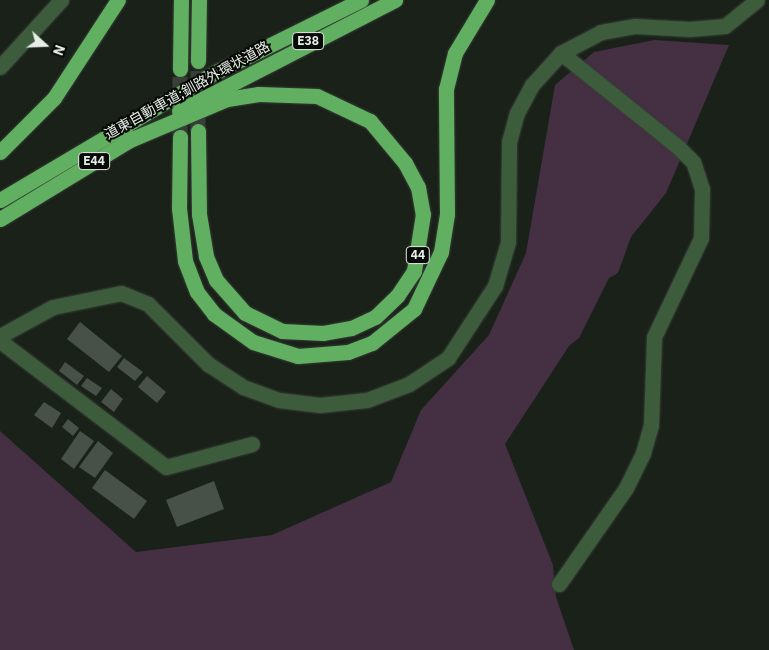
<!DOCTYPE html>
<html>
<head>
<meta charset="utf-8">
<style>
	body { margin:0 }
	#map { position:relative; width:769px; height:650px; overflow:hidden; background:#192119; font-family:"IBM Plex Sans","Noto Sans JP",sans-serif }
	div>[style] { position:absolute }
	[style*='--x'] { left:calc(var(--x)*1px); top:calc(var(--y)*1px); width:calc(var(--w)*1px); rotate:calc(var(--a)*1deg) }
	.green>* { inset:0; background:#452f43 }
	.building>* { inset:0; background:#475147 }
	.highway-tunnel>* { height:15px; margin-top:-7.5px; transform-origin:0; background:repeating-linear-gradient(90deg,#384038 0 15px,transparent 0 23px) }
	.roads { filter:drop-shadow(0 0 1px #363e36) drop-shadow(0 0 1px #363e36) }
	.minor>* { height:15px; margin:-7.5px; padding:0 7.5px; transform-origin:7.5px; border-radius:7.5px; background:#3d5c3c }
	.highway>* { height:15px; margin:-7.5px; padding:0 7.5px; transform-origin:7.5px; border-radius:7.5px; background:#61b061 }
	span { translate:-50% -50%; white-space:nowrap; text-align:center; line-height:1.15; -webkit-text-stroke:4px #070a06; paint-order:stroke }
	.shield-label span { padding:1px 4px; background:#070a06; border:1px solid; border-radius:4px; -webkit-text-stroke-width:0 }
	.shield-label { font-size:12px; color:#e7ede7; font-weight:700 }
	.street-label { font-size:14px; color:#e7ede7 }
	.north { position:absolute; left:20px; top:20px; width:50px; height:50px; -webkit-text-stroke:4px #070a06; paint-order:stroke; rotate:110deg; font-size:14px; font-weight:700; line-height:20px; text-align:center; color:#e7ede7 }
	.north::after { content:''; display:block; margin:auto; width:18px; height:22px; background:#e7ede7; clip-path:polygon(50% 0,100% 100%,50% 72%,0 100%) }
</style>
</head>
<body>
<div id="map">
	<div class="green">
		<div style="clip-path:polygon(654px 40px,729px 45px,666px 193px,631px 237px,618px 273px,609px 278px,579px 338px,569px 346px,505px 444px,553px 565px,556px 597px,574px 650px,0 650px,0 431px,136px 552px,272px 535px,391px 482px,421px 410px,489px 335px,526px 253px,555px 85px,594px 52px)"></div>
	</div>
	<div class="building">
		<div style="clip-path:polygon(80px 322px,122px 356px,109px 372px,67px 339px)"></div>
		<div style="clip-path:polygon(124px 358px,143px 372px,135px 381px,117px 367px)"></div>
		<div style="clip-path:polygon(65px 362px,84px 376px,77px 385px,59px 371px)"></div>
		<div style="clip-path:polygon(147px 376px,166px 392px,157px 403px,138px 387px)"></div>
		<div style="clip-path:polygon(87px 378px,102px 388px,96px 396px,81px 386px)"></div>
		<div style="clip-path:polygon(111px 389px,123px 399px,114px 412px,101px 402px)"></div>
		<div style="clip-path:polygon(44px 402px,61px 413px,52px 428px,34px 415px)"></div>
		<div style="clip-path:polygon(68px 419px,79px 428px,73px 436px,62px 427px)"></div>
		<div style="clip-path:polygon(80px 431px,94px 441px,74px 469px,61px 459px)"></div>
		<div style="clip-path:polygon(98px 441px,113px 453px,95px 478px,79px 467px)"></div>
		<div style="clip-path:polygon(105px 470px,147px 501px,134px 519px,92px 488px)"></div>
		<div style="clip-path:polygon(214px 481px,224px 509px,177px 527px,166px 500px)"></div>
	</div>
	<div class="highway-tunnel">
		<div style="--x:198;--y:131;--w:70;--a:-90"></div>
		<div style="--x:180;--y:137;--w:68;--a:-90"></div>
	</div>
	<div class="roads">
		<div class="minor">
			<div style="--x:0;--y:67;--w:91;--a:-47.7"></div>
			<div style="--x:0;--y:336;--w:60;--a:-28.7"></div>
			<div style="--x:53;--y:307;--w:69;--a:-11.6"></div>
			<div style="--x:121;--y:293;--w:29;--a:22"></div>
			<div style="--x:148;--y:304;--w:85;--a:45"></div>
			<div style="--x:208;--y:364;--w:42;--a:33.3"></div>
			<div style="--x:243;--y:387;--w:38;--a:20"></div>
			<div style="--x:279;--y:400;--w:41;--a:7"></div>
			<div style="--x:320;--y:405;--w:47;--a:-6.1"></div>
			<div style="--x:367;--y:400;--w:45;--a:-20.9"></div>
			<div style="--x:409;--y:384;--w:47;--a:-33.7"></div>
			<div style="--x:448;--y:358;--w:86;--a:-56.9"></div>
			<div style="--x:495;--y:286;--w:46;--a:-73.5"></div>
			<div style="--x:508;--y:242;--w:100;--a:-89.4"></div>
			<div style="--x:509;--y:142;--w:30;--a:-75"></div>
			<div style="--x:517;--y:113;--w:32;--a:-62"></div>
			<div style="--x:532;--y:85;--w:43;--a:-47.8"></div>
			<div style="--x:561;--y:53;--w:45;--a:-27.7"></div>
			<div style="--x:601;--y:32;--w:35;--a:-10"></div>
			<div style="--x:635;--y:26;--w:55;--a:3.1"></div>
			<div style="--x:690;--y:29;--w:35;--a:-5"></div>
			<div style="--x:725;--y:26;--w:41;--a:-39.1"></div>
			<div style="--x:0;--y:341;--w:208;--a:37.2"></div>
			<div style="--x:166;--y:467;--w:89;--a:-15"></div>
			<div style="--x:559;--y:584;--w:117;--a:-55.1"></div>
			<div style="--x:626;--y:488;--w:39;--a:-64"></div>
			<div style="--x:643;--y:453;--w:29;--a:-74"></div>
			<div style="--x:651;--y:425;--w:88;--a:-88"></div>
			<div style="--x:654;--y:337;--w:110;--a:-64.6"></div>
			<div style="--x:701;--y:238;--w:49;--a:-88.8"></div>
			<div style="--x:702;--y:189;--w:28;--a:-108"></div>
			<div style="--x:693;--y:162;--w:21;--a:-135"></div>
			<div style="--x:678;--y:147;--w:150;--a:-141.2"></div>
		</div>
		<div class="highway">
			<div style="--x:198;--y:61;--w:61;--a:-89.1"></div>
			<div style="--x:180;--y:69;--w:69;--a:-89.2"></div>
			<div style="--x:179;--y:111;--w:243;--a:-27.2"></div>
			<div style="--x:180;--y:137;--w:71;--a:90.8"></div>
			<div style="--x:179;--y:208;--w:53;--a:83.5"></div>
			<div style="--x:185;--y:261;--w:33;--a:69"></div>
			<div style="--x:197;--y:292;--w:28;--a:52"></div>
			<div style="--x:214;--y:314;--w:48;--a:35.7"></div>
			<div style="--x:253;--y:342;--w:47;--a:17.3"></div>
			<div style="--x:298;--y:356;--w:50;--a:-4.6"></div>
			<div style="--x:348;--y:352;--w:26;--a:-21"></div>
			<div style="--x:372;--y:343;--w:54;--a:-39"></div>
			<div style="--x:414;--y:309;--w:63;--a:-64.7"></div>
			<div style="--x:441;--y:252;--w:38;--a:-81"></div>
			<div style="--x:447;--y:214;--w:125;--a:-90.5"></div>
			<div style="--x:446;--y:89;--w:37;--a:-76"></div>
			<div style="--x:455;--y:53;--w:62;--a:-58.9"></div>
			<div style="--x:125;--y:142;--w:111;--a:-22.9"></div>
			<div style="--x:227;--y:99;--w:32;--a:-9"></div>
			<div style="--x:259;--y:94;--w:58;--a:2"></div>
			<div style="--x:317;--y:96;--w:59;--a:25.3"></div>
			<div style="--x:370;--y:121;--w:55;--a:50.2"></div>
			<div style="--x:405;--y:163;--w:27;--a:62"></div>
			<div style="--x:418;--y:187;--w:27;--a:80"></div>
			<div style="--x:423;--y:214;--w:58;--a:99"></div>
			<div style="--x:414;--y:271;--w:30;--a:124"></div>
			<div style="--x:397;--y:296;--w:30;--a:136"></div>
			<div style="--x:375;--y:317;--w:26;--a:155"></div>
			<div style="--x:351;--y:328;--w:28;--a:170"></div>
			<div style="--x:323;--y:333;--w:41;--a:-177.2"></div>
			<div style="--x:282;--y:331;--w:41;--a:-154.1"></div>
			<div style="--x:245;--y:313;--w:44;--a:-131.3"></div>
			<div style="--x:216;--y:280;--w:26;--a:-113"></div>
			<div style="--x:206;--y:256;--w:43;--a:-99.5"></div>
			<div style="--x:199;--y:214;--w:83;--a:-90.7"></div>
			<div style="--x:0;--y:152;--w:76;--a:-45"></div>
			<div style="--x:54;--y:98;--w:117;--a:-56.9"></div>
			<div style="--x:0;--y:200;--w:251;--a:-30.7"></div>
			<div style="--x:216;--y:72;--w:162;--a:-26.4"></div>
			<div style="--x:0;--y:219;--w:156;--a:-31.3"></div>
		</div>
	</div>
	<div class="shield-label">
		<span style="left:308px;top:41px">E38</span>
		<span style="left:94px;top:161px">E44</span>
		<span style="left:418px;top:255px">44</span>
	</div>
	<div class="street-label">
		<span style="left:187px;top:90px;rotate:-29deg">道東自動車道;釧路外環状道路</span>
	</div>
	<div class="north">N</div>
</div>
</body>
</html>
